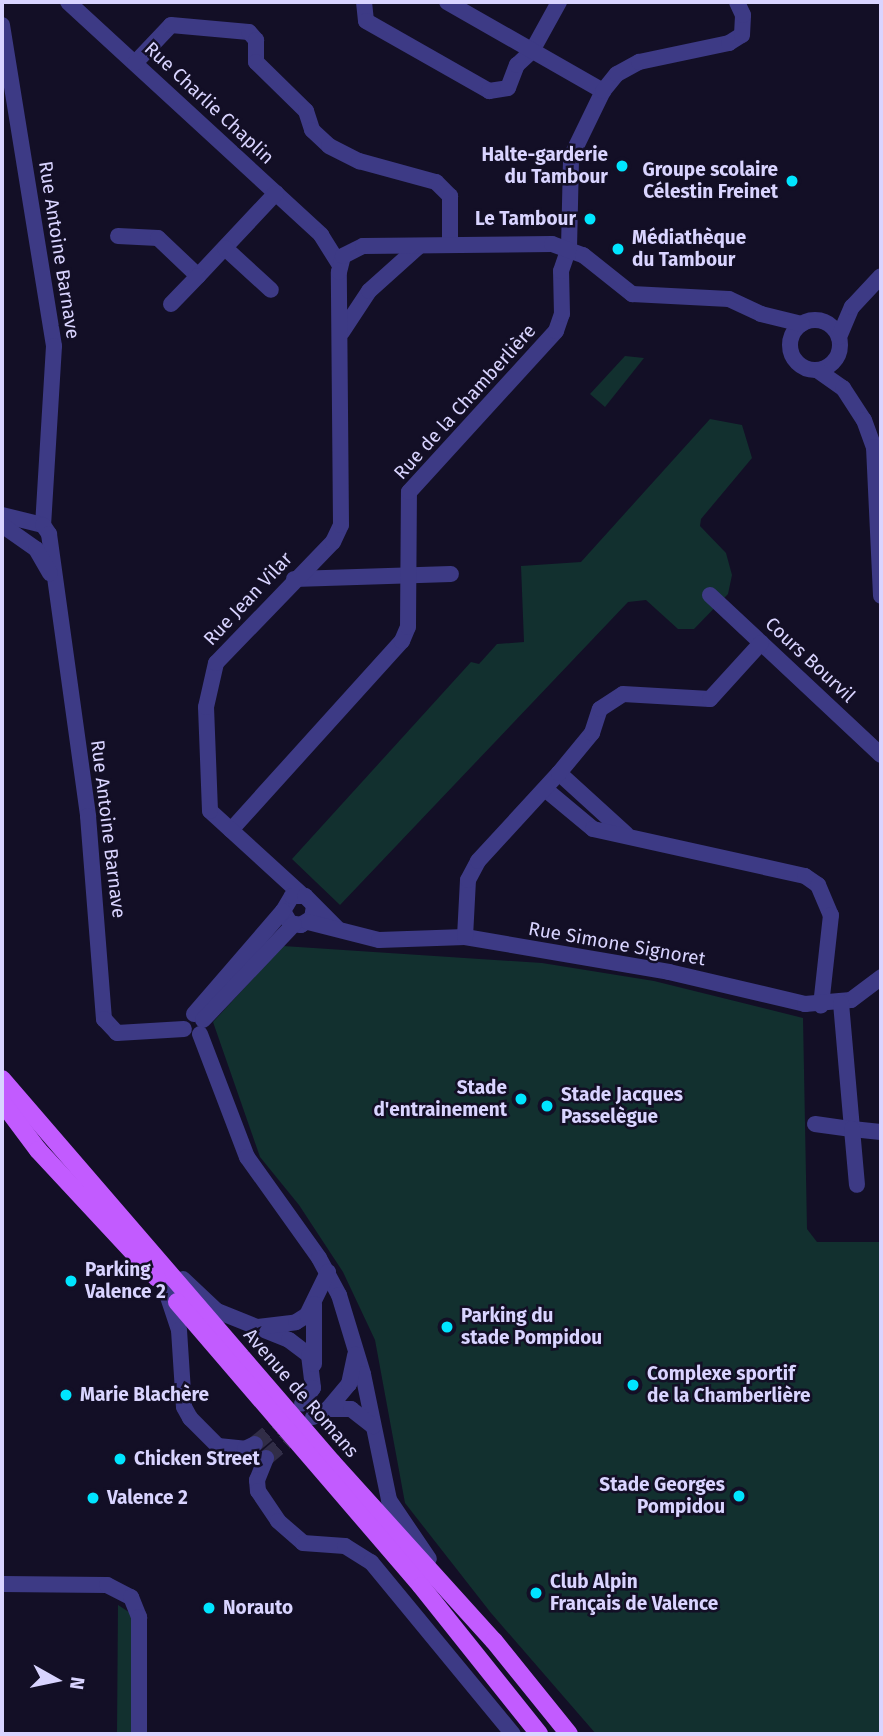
<!DOCTYPE html>
<html>
<head>
<meta charset="utf-8">
<style>
	body { margin:0 }
	#map { position:relative; width:883px; height:1736px; overflow:hidden; background:#130f26; font-family:"Fira Sans",sans-serif }
	div>[style] { position:absolute }
	[style*='--x'] { left:calc(var(--x)*1px); top:calc(var(--y)*1px); width:calc(var(--w)*1px); rotate:calc(var(--a)*1deg) }
	.green>* { inset:0; background:#12302f }
	.minor-tunnel>* { height:16px; margin-top:-8px; transform-origin:0; background:repeating-linear-gradient(90deg,#312d47 0 16px,transparent 0 24px) }
	.minor>* { height:16px; margin:-8px; padding:0 8px; transform-origin:8px; border-radius:8px; background:#3d3a85 }
	.minor>.ring { margin:-8px; padding:0; box-sizing:content-box; background:none; border:16px solid #3d3a85; border-radius:50% }
	.major>* { height:18px; margin:-9px; padding:0 9px; transform-origin:9px; border-radius:9px; background:#c25bff }
	.dots>* { width:19px; height:19px; translate:-50% -50%; box-sizing:border-box; border:4px solid #130f26; border-radius:50% }
	span { translate:-50% -50%; white-space:nowrap; text-align:center; line-height:1.15; -webkit-text-stroke:5px #130f26; paint-order:stroke }
	.street-label { font-size:19px; color:#d9d4ff }
	.poi-label { font-size:19px; color:#d9d4ff; font-weight:700 }
	.right { translate:-100% -50%; text-align:right }
	.left { translate:0 -50%; text-align:left }
	.frame { position:absolute; inset:0; border:4px solid #d9d4ff; pointer-events:none }
	.north { position:absolute; left:21px; top:1645px; width:70px; height:70px; -webkit-text-stroke:5px #130f26; paint-order:stroke; rotate:99deg; font-size:19px; font-weight:700; line-height:28px; text-align:center; color:#d9d4ff }
	.north::after { content:''; display:block; margin:auto; width:24px; height:32px; background:#d9d4ff; clip-path:polygon(50% 0,100% 100%,50% 72%,0 100%) }
</style>
</head>
<body>
<div id="map">
	<div class="green">
		<div style="clip-path:polygon(625px 356px,644px 358px,605px 407px,590px 394px)"></div>
		<div style="clip-path:polygon(710px 419px,742px 425px,752px 458px,701px 519px,700px 526px,726px 553px,732px 575px,728px 594px,694px 629px,678px 629px,646px 600px,628px 602px,340px 905px,292px 859px,471px 662px,479px 664px,497px 644px,524px 642px,521px 566px,581px 562px)"></div>
		<div style="clip-path:polygon(283px 946px,542px 963px,654px 981px,803px 1018px,807px 1229px,817px 1242px,881px 1242px,881px 1734px,596px 1734px,491px 1613px,405px 1503px,375px 1340px,343px 1272px,299px 1205px,260px 1157px,213px 1022px)"></div>
		<div style="clip-path:polygon(118px 1605px,132px 1614px,131px 1734px,117px 1734px)"></div>
	</div>
	<div class="minor-tunnel">
		<div style="--x:255;--y:1444;--w:47;--a:-39.8"></div>
		<div style="--x:266;--y:1458;--w:46;--a:-40.6"></div>
	</div>
	<div class="minor">
		<div style="--x:68;--y:2;--w:344;--a:42.6"></div>
		<div style="--x:321;--y:235;--w:34;--a:58"></div>
		<div style="--x:364;--y:2;--w:19;--a:84"></div>
		<div style="--x:366;--y:21;--w:142;--a:29.6"></div>
		<div style="--x:489;--y:91;--w:19;--a:-9"></div>
		<div style="--x:508;--y:88;--w:25;--a:-69"></div>
		<div style="--x:517;--y:65;--w:21;--a:-43"></div>
		<div style="--x:532;--y:51;--w:56;--a:-61.1"></div>
		<div style="--x:447;--y:2;--w:180;--a:29.7"></div>
		<div style="--x:2;--y:25;--w:325;--a:80.8"></div>
		<div style="--x:54;--y:346;--w:179;--a:93.5"></div>
		<div style="--x:135;--y:63;--w:52;--a:-46.5"></div>
		<div style="--x:171;--y:25;--w:78;--a:5.1"></div>
		<div style="--x:249;--y:32;--w:11;--a:49"></div>
		<div style="--x:256;--y:40;--w:22;--a:90"></div>
		<div style="--x:256;--y:62;--w:70;--a:44.4"></div>
		<div style="--x:306;--y:111;--w:20;--a:72"></div>
		<div style="--x:312;--y:130;--w:23;--a:43"></div>
		<div style="--x:329;--y:146;--w:34;--a:27"></div>
		<div style="--x:359;--y:161;--w:80;--a:15.3"></div>
		<div style="--x:436;--y:182;--w:20;--a:45"></div>
		<div style="--x:450;--y:196;--w:49;--a:90"></div>
		<div style="--x:118;--y:236;--w:40;--a:2.9"></div>
		<div style="--x:158;--y:238;--w:55;--a:43.5"></div>
		<div style="--x:198;--y:276;--w:114;--a:-46.8"></div>
		<div style="--x:225;--y:248;--w:62;--a:42.4"></div>
		<div style="--x:171;--y:304;--w:39;--a:-46"></div>
		<div class="ring" style="left:790px;top:320px;width:34px;height:34px"></div>
		<div style="--x:342;--y:332;--w:49;--a:-56.6"></div>
		<div style="--x:369;--y:291;--w:66;--a:-41.9"></div>
		<div style="--x:839;--y:337;--w:33;--a:-67"></div>
		<div style="--x:852;--y:307;--w:42;--a:-46.9"></div>
		<div style="--x:817;--y:370;--w:32;--a:35"></div>
		<div style="--x:843;--y:388;--w:38;--a:57"></div>
		<div style="--x:864;--y:420;--w:29;--a:70"></div>
		<div style="--x:874;--y:447;--w:149;--a:87.3"></div>
		<div style="--x:2;--y:515;--w:42;--a:13.7"></div>
		<div style="--x:43;--y:525;--w:11;--a:56"></div>
		<div style="--x:49;--y:534;--w:285;--a:82.1"></div>
		<div style="--x:88;--y:816;--w:204;--a:85.5"></div>
		<div style="--x:104;--y:1019;--w:19;--a:47"></div>
		<div style="--x:117;--y:1033;--w:67;--a:-3.4"></div>
		<div style="--x:2;--y:525;--w:42;--a:35.2"></div>
		<div style="--x:36;--y:549;--w:28;--a:60"></div>
		<div style="--x:294;--y:579;--w:157;--a:-1.8"></div>
		<div style="--x:710;--y:595;--w:234;--a:43.1"></div>
		<div style="--x:559;--y:773;--w:91;--a:42.3"></div>
		<div style="--x:545;--y:789;--w:62;--a:39.8"></div>
		<div style="--x:593;--y:829;--w:217;--a:12.5"></div>
		<div style="--x:805;--y:876;--w:16;--a:35"></div>
		<div style="--x:818;--y:885;--w:33;--a:67"></div>
		<div style="--x:831;--y:915;--w:91;--a:96.3"></div>
		<div style="--x:231;--y:830;--w:255;--a:-47.9"></div>
		<div style="--x:402;--y:641;--w:15;--a:-67"></div>
		<div style="--x:408;--y:627;--w:135;--a:-89.6"></div>
		<div style="--x:409;--y:492;--w:218;--a:-47.6"></div>
		<div style="--x:556;--y:331;--w:18;--a:-71"></div>
		<div style="--x:562;--y:314;--w:43;--a:-91.3"></div>
		<div style="--x:561;--y:271;--w:24;--a:-71"></div>
		<div style="--x:569;--y:248;--w:91;--a:-88.7"></div>
		<div style="--x:571;--y:157;--w:73;--a:-64.1"></div>
		<div style="--x:603;--y:91;--w:22;--a:-51"></div>
		<div style="--x:617;--y:74;--w:25;--a:-29"></div>
		<div style="--x:639;--y:62;--w:92;--a:-11.9"></div>
		<div style="--x:729;--y:43;--w:15;--a:-32"></div>
		<div style="--x:742;--y:35;--w:20;--a:-87"></div>
		<div style="--x:743;--y:15;--w:14;--a:-115"></div>
		<div style="--x:301;--y:894;--w:123;--a:-137.6"></div>
		<div style="--x:210;--y:811;--w:104;--a:-92.2"></div>
		<div style="--x:206;--y:707;--w:45;--a:-77.2"></div>
		<div style="--x:216;--y:663;--w:168;--a:-46"></div>
		<div style="--x:333;--y:542;--w:19;--a:-65"></div>
		<div style="--x:341;--y:525;--w:253;--a:-90.5"></div>
		<div style="--x:339;--y:272;--w:16;--a:-76"></div>
		<div style="--x:343;--y:256;--w:22;--a:-27"></div>
		<div style="--x:363;--y:246;--w:189;--a:-0.6"></div>
		<div style="--x:552;--y:244;--w:33;--a:20"></div>
		<div style="--x:583;--y:255;--w:63;--a:38.5"></div>
		<div style="--x:632;--y:294;--w:97;--a:3"></div>
		<div style="--x:729;--y:299;--w:35;--a:25"></div>
		<div style="--x:761;--y:314;--w:42;--a:13.7"></div>
		<div style="--x:314;--y:906;--w:12;--a:99"></div>
		<div style="--x:312;--y:918;--w:13;--a:148"></div>
		<div style="--x:301;--y:925;--w:11;--a:-170"></div>
		<div style="--x:290;--y:923;--w:14;--a:-120"></div>
		<div style="--x:283;--y:911;--w:17;--a:-59"></div>
		<div style="--x:292;--y:896;--w:13;--a:0"></div>
		<div style="--x:305;--y:896;--w:45;--a:45"></div>
		<div style="--x:308;--y:922;--w:73;--a:14.2"></div>
		<div style="--x:379;--y:940;--w:86;--a:-2"></div>
		<div style="--x:465;--y:937;--w:207;--a:9.7"></div>
		<div style="--x:669;--y:972;--w:140;--a:13.2"></div>
		<div style="--x:805;--y:1004;--w:46;--a:-5"></div>
		<div style="--x:851;--y:1000;--w:38;--a:-37"></div>
		<div style="--x:465;--y:937;--w:57;--a:-87"></div>
		<div style="--x:468;--y:880;--w:21;--a:-62"></div>
		<div style="--x:478;--y:861;--w:120;--a:-47.4"></div>
		<div style="--x:559;--y:773;--w:52;--a:-50.5"></div>
		<div style="--x:592;--y:733;--w:25;--a:-72"></div>
		<div style="--x:600;--y:709;--w:27;--a:-33"></div>
		<div style="--x:623;--y:694;--w:87;--a:3.3"></div>
		<div style="--x:710;--y:699;--w:76;--a:-47.7"></div>
		<div style="--x:841;--y:1003;--w:126;--a:85"></div>
		<div style="--x:852;--y:1129;--w:29;--a:6"></div>
		<div style="--x:194;--y:1014;--w:136;--a:-49.2"></div>
		<div style="--x:203;--y:1020;--w:132;--a:-46.5"></div>
		<div style="--x:200;--y:1034;--w:132;--a:69.1"></div>
		<div style="--x:247;--y:1157;--w:124;--a:54.5"></div>
		<div style="--x:319;--y:1258;--w:42;--a:61.6"></div>
		<div style="--x:339;--y:1295;--w:83;--a:73.1"></div>
		<div style="--x:363;--y:1374;--w:129;--a:78.3"></div>
		<div style="--x:389;--y:1500;--w:71;--a:55.9"></div>
		<div style="--x:815;--y:1124;--w:37;--a:8"></div>
		<div style="--x:852;--y:1129;--w:56;--a:84.9"></div>
		<div style="--x:183;--y:1279;--w:47;--a:43.3"></div>
		<div style="--x:217;--y:1311;--w:78;--a:21.9"></div>
		<div style="--x:289;--y:1340;--w:25;--a:37"></div>
		<div style="--x:309;--y:1355;--w:33;--a:83"></div>
		<div style="--x:313;--y:1388;--w:19;--a:125"></div>
		<div style="--x:165;--y:1288;--w:44;--a:71.6"></div>
		<div style="--x:179;--y:1330;--w:77;--a:86.3"></div>
		<div style="--x:184;--y:1407;--w:13;--a:61"></div>
		<div style="--x:190;--y:1418;--w:40;--a:45"></div>
		<div style="--x:218;--y:1446;--w:27;--a:6"></div>
		<div style="--x:245;--y:1449;--w:11;--a:-27"></div>
		<div style="--x:258;--y:1327;--w:38;--a:-7"></div>
		<div style="--x:296;--y:1322;--w:13;--a:-32"></div>
		<div style="--x:307;--y:1315;--w:48;--a:-64"></div>
		<div style="--x:314;--y:1364;--w:60;--a:-90"></div>
		<div style="--x:328;--y:1409;--w:33;--a:-50"></div>
		<div style="--x:349;--y:1384;--w:30;--a:-78"></div>
		<div style="--x:313;--y:1417;--w:17;--a:-28"></div>
		<div style="--x:328;--y:1409;--w:23;--a:0"></div>
		<div style="--x:351;--y:1409;--w:28;--a:38"></div>
		<div style="--x:266;--y:1458;--w:24;--a:112"></div>
		<div style="--x:257;--y:1480;--w:11;--a:85"></div>
		<div style="--x:258;--y:1491;--w:36;--a:56"></div>
		<div style="--x:278;--y:1521;--w:33;--a:41"></div>
		<div style="--x:303;--y:1543;--w:42;--a:4.1"></div>
		<div style="--x:345;--y:1546;--w:31;--a:32"></div>
		<div style="--x:371;--y:1562;--w:223;--a:50.5"></div>
		<div style="--x:2;--y:1584;--w:105;--a:0.5"></div>
		<div style="--x:107;--y:1585;--w:27;--a:27"></div>
		<div style="--x:131;--y:1597;--w:22;--a:68"></div>
		<div style="--x:139;--y:1617;--w:117;--a:90"></div>
	</div>
	<div class="major">
		<div style="--x:2;--y:1079;--w:506;--a:49.25"></div>
		<div style="--x:332;--y:1462;--w:241;--a:47.9"></div>
		<div style="--x:494;--y:1641;--w:119;--a:51.1"></div>
		<div style="--x:2;--y:1102;--w:60;--a:53.1"></div>
		<div style="--x:38;--y:1150;--w:175;--a:47.1"></div>
		<div style="--x:177;--y:1302;--w:374;--a:49.3"></div>
		<div style="--x:421;--y:1586;--w:189;--a:51.4"></div>
	</div>
	<div class="dots">
		<div style="left:622px;top:166px;background:#00e5ff"></div>
		<div style="left:792px;top:181px;background:#00e5ff"></div>
		<div style="left:590px;top:219px;background:#00e5ff"></div>
		<div style="left:618px;top:249px;background:#00e5ff"></div>
		<div style="left:521px;top:1099px;background:#00e5ff"></div>
		<div style="left:547px;top:1106px;background:#00e5ff"></div>
		<div style="left:71px;top:1281px;background:#00e5ff"></div>
		<div style="left:447px;top:1327px;background:#00e5ff"></div>
		<div style="left:633px;top:1385px;background:#00e5ff"></div>
		<div style="left:66px;top:1395px;background:#00e5ff"></div>
		<div style="left:120px;top:1459px;background:#00e5ff"></div>
		<div style="left:739px;top:1496px;background:#00e5ff"></div>
		<div style="left:93px;top:1498px;background:#00e5ff"></div>
		<div style="left:536px;top:1593px;background:#00e5ff"></div>
		<div style="left:209px;top:1608px;background:#00e5ff"></div>
	</div>
	<div class="street-label">
		<span style="left:209px;top:103px;rotate:43deg">Rue Charlie Chaplin</span>
		<span style="left:59px;top:250px;rotate:81deg">Rue Antoine Barnave</span>
		<span style="left:465px;top:402px;rotate:-48deg">Rue de la Chamberlière</span>
		<span style="left:248px;top:599px;rotate:-47deg">Rue Jean Vilar</span>
		<span style="left:810px;top:660px;rotate:43deg">Cours Bourvil</span>
		<span style="left:108px;top:829px;rotate:83deg">Rue Antoine Barnave</span>
		<span style="left:617px;top:944px;rotate:10deg">Rue Simone Signoret</span>
		<span style="left:301px;top:1393px;rotate:49deg">Avenue de Romans</span>
	</div>
	<div class="poi-label">
		<span class="right" style="left:608px;top:166px">Halte-garderie<br>du Tambour</span>
		<span class="right" style="left:778px;top:181px">Groupe scolaire<br>Célestin Freinet</span>
		<span class="right" style="left:576px;top:219px">Le Tambour</span>
		<span class="left" style="left:632px;top:249px">Médiathèque<br>du Tambour</span>
		<span class="right" style="left:507px;top:1099px">Stade<br>d'entrainement</span>
		<span class="left" style="left:561px;top:1106px">Stade Jacques<br>Passelègue</span>
		<span class="left" style="left:85px;top:1281px">Parking<br>Valence 2</span>
		<span class="left" style="left:461px;top:1327px">Parking du<br>stade Pompidou</span>
		<span class="left" style="left:647px;top:1385px">Complexe sportif<br>de la Chamberlière</span>
		<span class="left" style="left:80px;top:1395px">Marie Blachère</span>
		<span class="left" style="left:134px;top:1459px">Chicken Street</span>
		<span class="right" style="left:725px;top:1496px">Stade Georges<br>Pompidou</span>
		<span class="left" style="left:107px;top:1498px">Valence 2</span>
		<span class="left" style="left:550px;top:1593px">Club Alpin<br>Français de Valence</span>
		<span class="left" style="left:223px;top:1608px">Norauto</span>
	</div>
	<div class="frame"></div>
	<div class="north">N</div>
</div>
</body>
</html>
